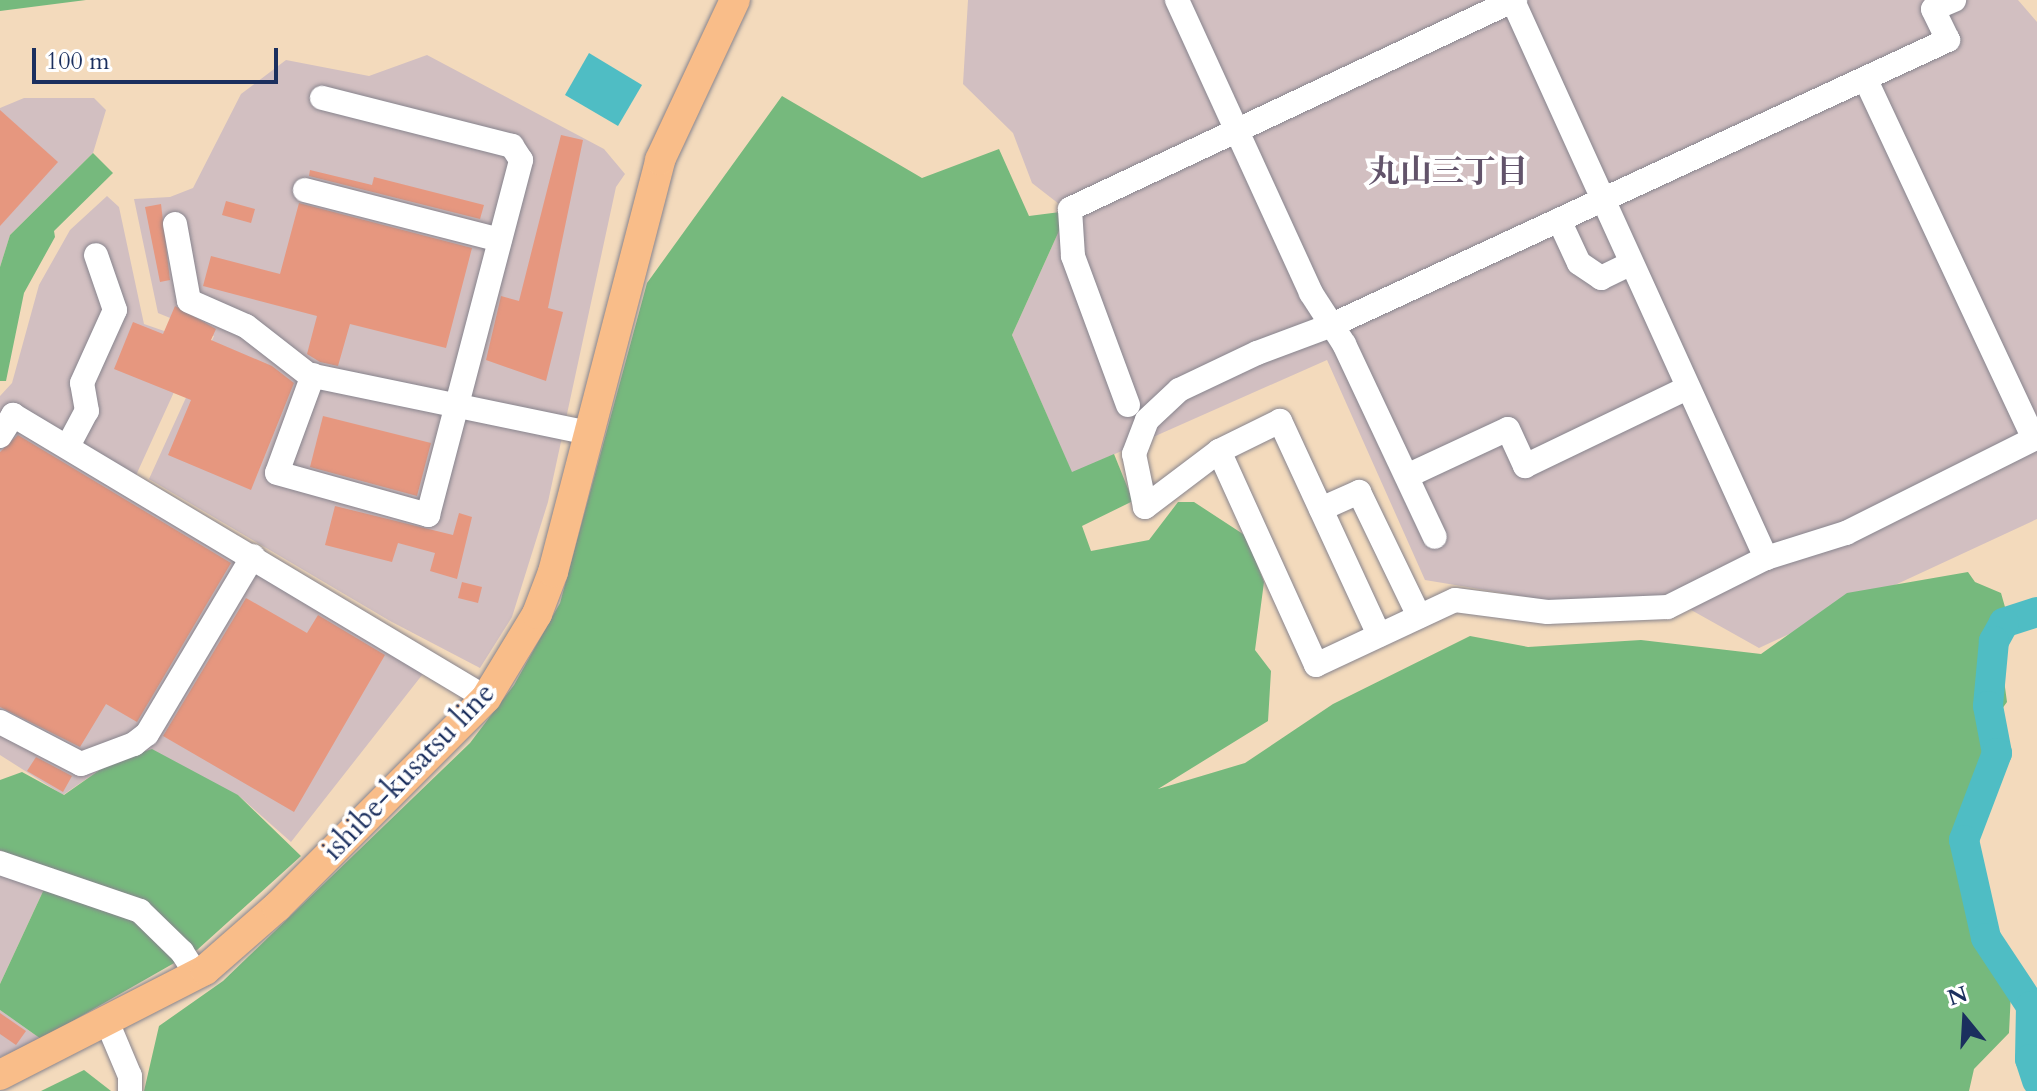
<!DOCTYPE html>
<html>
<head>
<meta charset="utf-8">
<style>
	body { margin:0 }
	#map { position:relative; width:2037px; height:1091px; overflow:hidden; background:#f3dabc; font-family:Cardo,"Noto Serif JP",serif }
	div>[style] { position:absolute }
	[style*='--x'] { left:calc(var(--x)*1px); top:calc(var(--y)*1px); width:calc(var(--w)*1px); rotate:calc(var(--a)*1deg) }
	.industrial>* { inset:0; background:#d2bfc1 }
	.forest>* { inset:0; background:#76b97d }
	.water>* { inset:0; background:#4fbdc4 }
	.river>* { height:30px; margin:-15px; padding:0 15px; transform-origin:15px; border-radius:15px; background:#4fbdc4 }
	.building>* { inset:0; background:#e6977f }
	.roads { filter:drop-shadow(0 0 2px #87848d) drop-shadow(0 0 2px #87848d) }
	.minor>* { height:24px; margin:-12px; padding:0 12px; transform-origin:12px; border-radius:12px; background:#fff }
	.major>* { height:30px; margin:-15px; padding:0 15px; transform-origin:15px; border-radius:15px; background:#f9bd89 }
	span { translate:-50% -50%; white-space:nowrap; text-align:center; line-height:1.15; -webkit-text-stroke:8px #fff; paint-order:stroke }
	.street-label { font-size:30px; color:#1b2f5e }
	.neighbourhood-label { font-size:32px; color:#62536a; font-weight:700 }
	.north { position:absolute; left:1925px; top:979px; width:80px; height:80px; -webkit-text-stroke:6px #fff; paint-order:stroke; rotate:342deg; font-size:22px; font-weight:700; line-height:32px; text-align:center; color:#1b2f5e }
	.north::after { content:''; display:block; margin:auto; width:28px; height:36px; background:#1b2f5e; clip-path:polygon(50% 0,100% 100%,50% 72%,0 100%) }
	.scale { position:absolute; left:32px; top:48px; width:246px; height:36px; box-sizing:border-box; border:4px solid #1b2f5e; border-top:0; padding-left:10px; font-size:24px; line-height:28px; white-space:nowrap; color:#1b2f5e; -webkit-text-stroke:6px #fff; paint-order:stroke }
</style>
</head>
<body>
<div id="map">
	<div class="industrial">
		<div style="clip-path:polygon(968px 0,2018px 0,2037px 22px,2037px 519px,1759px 648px,1668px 597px,1551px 601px,1425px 580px,1327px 360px,1072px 473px,1012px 335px,1068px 211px,1032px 183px,1013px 133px,963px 84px)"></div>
		<div style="clip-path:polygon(427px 55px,604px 149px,625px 174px,616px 187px,548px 502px,512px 617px,480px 668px,390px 621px,149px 479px,214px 336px,158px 313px,134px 199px,170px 197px,193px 188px,241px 94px,286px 60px,369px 76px)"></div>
		<div style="clip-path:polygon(24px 98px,94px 98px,106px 110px,93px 153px,10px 235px,0 267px,0 108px)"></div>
		<div style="clip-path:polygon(107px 196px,119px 207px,144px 324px,193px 341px,195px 346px,127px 495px,426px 670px,291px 842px,238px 795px,111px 762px,63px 795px,0 755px,0 396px,12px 383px,39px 285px,70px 230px)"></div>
		<div style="clip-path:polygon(0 850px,52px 872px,0 984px)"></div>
		<div style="clip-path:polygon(0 1010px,41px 1039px,42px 1040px,0 1057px)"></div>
	</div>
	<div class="forest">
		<div style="clip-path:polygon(0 0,86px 0,0 11px)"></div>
		<div style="clip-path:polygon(782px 96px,922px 178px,999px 149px,1029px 216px,1068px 211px,1012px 335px,1072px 472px,1114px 454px,1133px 501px,1082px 526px,1091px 551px,1149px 540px,1178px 502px,1194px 502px,1246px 536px,1264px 582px,1255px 650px,1271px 671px,1268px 721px,1158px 789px,1245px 763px,1333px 704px,1470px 636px,1528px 647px,1641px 640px,1761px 654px,1847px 593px,1968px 572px,1975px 582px,2001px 593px,2011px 628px,1999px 643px,2007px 702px,1999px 713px,2007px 749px,1972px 837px,2011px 992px,2009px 1033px,1974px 1069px,1969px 1091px,144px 1091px,159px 1026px,223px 981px,470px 743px,514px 685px,560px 603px,647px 283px)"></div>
		<div style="clip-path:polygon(93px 153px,113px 173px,54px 231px,55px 237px,24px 293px,6px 381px,0 381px,0 267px,10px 235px)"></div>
		<div style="clip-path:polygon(152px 749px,238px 795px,301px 856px,197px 950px,41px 1039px,0 1010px,0 984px,52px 872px,0 850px,0 780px,22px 772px,64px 795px,111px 762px)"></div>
		<div style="clip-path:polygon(84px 1070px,111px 1091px,41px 1091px)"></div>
	</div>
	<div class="water">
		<div style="clip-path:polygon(589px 53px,642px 85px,618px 126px,565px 95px)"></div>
	</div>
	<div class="river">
		<div style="--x:2037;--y:612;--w:35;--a:162"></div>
		<div style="--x:2004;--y:623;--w:21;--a:119"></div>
		<div style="--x:1994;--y:641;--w:65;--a:95.3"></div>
		<div style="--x:1988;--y:706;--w:48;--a:79.2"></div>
		<div style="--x:1997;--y:753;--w:93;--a:110.8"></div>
		<div style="--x:1964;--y:840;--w:100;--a:77.3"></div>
		<div style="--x:1986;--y:938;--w:82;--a:56.5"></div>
		<div style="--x:2031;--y:1006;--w:53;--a:91.1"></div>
		<div style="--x:2030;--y:1059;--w:23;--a:72"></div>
	</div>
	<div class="building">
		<div style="clip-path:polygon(0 110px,58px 162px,0 226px)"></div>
		<div style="clip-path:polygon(561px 135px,583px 140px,548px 308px,563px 312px,546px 381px,486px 360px,501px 296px,519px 301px)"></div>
		<div style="clip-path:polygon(310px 170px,372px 185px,374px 177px,484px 205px,480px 219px,309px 176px)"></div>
		<div style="clip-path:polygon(226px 201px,255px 209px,251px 223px,222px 215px)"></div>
		<div style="clip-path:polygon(299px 203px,472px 248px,446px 348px,350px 324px,338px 366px,320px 362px,307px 354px,317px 316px,203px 286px,211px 256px,280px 274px)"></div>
		<div style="clip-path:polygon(161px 204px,170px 280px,160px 282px,145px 207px)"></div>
		<div style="clip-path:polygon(175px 306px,216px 329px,211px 340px,272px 366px,294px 383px,251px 490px,168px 455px,191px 400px,114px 369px,133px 322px,163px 334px)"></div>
		<div style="clip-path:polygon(323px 416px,431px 443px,417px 496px,310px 467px)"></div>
		<div style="clip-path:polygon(18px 435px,231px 563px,137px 722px,106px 704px,80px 747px,0 707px,0 452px)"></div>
		<div style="clip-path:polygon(335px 506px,453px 535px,459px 513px,472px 517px,457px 579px,430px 571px,435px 553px,398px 543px,392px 562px,325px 545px)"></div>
		<div style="clip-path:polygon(462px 582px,482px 587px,478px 603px,458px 598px)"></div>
		<div style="clip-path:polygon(246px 598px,307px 633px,318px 615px,385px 655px,294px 812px,163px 736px)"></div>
		<div style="clip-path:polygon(36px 757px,72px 776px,63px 792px,27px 771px)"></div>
		<div style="clip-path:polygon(0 1013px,26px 1031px,16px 1045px,0 1034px)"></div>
	</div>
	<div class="roads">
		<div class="minor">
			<div style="--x:1177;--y:0;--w:322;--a:65.4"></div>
			<div style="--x:1311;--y:293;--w:61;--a:57.1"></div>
			<div style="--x:1344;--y:344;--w:213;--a:64.8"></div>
			<div style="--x:1513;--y:1;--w:612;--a:65.57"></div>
			<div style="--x:1766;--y:558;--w:84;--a:-17.4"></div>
			<div style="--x:1846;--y:533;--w:210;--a:-26.6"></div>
			<div style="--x:2034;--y:439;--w:396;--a:-115.1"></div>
			<div style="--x:305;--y:190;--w:201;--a:14.4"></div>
			<div style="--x:1559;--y:220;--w:47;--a:65.1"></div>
			<div style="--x:1579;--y:263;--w:27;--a:34"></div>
			<div style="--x:1601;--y:278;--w:32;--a:-26"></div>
			<div style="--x:175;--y:224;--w:78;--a:79.7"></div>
			<div style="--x:189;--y:301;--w:62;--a:23.7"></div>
			<div style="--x:246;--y:326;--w:80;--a:37.9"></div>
			<div style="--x:309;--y:375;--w:286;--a:11.7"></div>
			<div style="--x:313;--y:375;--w:104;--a:110.2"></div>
			<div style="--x:277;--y:473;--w:157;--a:15.5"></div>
			<div style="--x:428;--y:515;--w:367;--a:-75.3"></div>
			<div style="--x:521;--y:160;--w:17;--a:-123"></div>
			<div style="--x:512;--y:146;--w:196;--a:-165.8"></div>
			<div style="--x:1128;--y:405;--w:159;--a:-110.3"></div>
			<div style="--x:1073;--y:256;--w:47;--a:-93.7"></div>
			<div style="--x:1070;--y:209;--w:492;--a:-25.2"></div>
			<div style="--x:0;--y:436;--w:25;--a:-58"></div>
			<div style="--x:13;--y:415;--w:551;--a:30.89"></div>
			<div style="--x:68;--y:446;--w:40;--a:-62"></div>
			<div style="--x:87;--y:411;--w:28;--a:-100"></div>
			<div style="--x:82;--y:383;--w:80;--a:-65.7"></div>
			<div style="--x:115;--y:310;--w:58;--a:-109.1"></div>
			<div style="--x:1219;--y:451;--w:235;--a:65.6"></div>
			<div style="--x:1316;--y:665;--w:153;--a:-25.1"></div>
			<div style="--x:1455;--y:600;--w:93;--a:7.4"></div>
			<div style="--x:1547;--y:612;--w:121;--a:-2.4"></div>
			<div style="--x:1668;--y:607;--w:110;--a:-26.6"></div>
			<div style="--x:1407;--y:476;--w:111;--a:-25"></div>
			<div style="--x:1508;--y:429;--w:41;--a:65.3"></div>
			<div style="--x:1525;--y:466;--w:180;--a:-25.7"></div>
			<div style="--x:1321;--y:509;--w:42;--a:-24.1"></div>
			<div style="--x:1359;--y:492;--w:138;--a:64.2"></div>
			<div style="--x:1379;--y:635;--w:236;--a:-114.8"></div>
			<div style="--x:1280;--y:421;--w:68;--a:153.8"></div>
			<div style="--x:1219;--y:451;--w:93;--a:142.9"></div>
			<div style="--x:1145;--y:507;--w:54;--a:-101.7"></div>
			<div style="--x:1134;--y:454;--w:36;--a:-69"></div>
			<div style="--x:1147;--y:420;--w:44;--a:-43.2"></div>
			<div style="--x:1179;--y:390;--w:86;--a:-25.4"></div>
			<div style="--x:1257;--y:353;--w:80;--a:-20.5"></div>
			<div style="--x:1332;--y:325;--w:679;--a:-24.83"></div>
			<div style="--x:1948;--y:40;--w:34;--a:-116"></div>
			<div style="--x:1933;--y:9;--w:23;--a:-23"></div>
			<div style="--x:0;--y:722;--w:91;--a:27.4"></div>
			<div style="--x:81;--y:764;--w:57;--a:-20.7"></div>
			<div style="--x:134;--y:744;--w:16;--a:-38"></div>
			<div style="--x:147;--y:734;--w:207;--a:-59.2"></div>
			<div style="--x:0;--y:863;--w:148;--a:18.9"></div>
			<div style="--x:140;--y:911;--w:59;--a:44.3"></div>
			<div style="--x:182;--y:952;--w:27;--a:57"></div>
			<div style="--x:108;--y:1024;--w:56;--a:67.1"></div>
			<div style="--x:130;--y:1076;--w:15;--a:90"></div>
		</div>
		<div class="major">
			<div style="--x:0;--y:1075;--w:230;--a:-27.1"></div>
			<div style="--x:205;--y:970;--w:96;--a:-41.2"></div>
			<div style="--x:277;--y:907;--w:296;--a:-45"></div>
			<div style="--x:486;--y:698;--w:98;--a:-58.7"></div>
			<div style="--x:537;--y:614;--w:45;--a:-69.1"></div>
			<div style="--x:553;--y:572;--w:426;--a:-75.4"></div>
			<div style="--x:660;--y:160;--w:177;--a:-64.9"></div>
		</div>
	</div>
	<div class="street-label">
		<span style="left:409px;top:772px;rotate:-46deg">ishibe-kusatsu line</span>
	</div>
	<div class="neighbourhood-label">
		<span style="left:1448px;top:172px">丸山三丁目</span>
	</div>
	<div class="north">N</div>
	<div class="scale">100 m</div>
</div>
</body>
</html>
